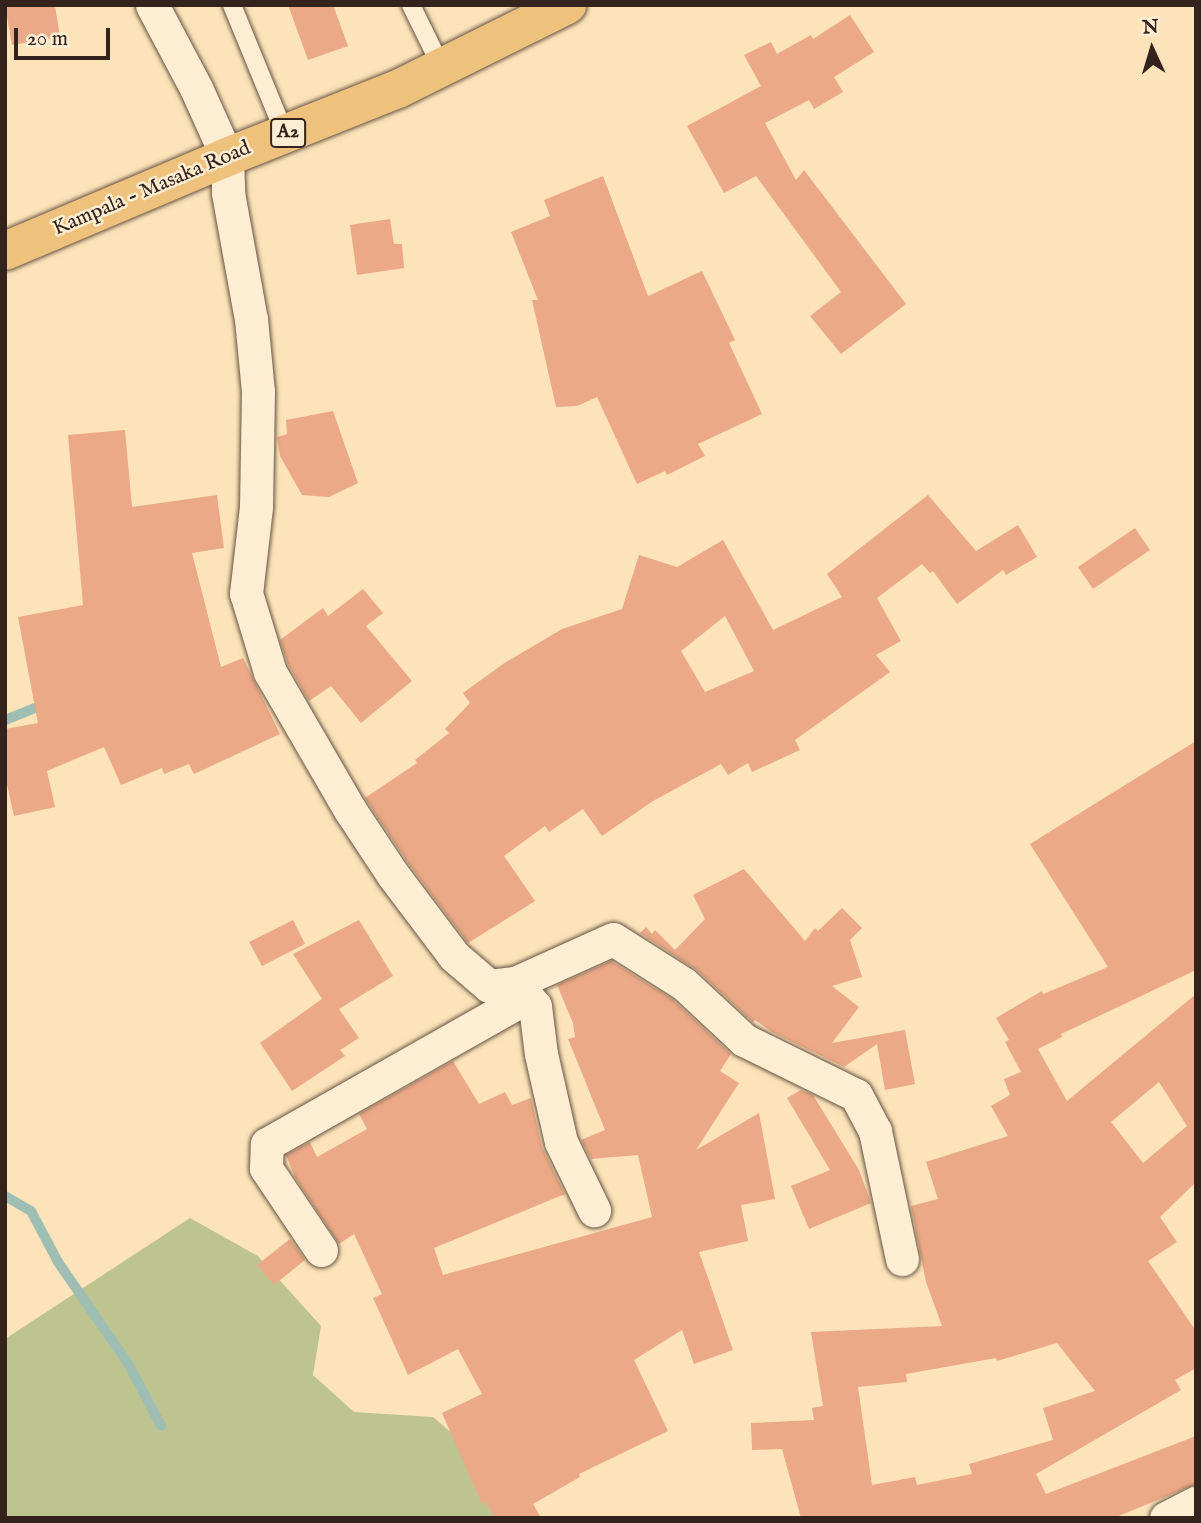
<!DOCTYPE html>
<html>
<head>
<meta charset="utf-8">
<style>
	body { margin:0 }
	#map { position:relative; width:1201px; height:1523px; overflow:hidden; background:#fce3b9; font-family:"IM FELL English",serif }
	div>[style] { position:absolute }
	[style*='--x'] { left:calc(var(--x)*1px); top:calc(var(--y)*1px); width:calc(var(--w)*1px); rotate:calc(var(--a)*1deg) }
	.green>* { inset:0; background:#bec490 }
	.stream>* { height:10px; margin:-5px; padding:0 5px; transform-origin:5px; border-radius:5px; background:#9fbeb3 }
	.building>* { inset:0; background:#eba987 }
	.roads { filter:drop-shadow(0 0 2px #665343) drop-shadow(0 0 2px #665343) }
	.service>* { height:18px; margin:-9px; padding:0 9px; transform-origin:9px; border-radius:9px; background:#fdedd2 }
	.minor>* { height:33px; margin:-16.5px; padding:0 16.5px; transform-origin:16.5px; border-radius:16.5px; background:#fdedd2 }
	.primary>* { height:38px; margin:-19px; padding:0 19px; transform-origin:19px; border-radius:19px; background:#eec27c }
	span { translate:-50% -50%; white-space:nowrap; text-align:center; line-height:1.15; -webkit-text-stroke:5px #fdedd2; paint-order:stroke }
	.shield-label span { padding:2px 5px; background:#fdedd2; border:2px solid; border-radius:5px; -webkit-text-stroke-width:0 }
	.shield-label { font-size:19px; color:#34231c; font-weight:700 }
	.street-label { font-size:21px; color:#34231c }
	.frame { position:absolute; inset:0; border:7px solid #34231c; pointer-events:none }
	.north { position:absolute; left:1117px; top:14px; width:70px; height:70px; -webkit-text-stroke:5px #fdedd2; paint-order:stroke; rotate:356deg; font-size:19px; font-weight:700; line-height:28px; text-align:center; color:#34231c }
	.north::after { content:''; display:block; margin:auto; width:24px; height:32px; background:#34231c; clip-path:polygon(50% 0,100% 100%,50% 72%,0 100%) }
	.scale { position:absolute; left:14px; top:28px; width:96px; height:32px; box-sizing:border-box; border:4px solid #34231c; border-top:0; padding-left:9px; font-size:21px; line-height:24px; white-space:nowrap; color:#34231c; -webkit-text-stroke:5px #fdedd2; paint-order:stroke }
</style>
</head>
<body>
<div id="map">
	<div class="green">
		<div style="clip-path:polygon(190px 1218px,258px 1256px,321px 1326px,313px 1375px,354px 1412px,433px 1417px,468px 1447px,500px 1518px,5px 1518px,5px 1339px)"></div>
	</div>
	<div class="stream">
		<div style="--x:5;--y:720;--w:38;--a:-22"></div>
		<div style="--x:5;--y:1196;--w:30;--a:30"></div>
		<div style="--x:31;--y:1211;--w:58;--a:62.1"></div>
		<div style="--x:58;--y:1262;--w:125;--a:55.4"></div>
		<div style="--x:129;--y:1365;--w:69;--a:62.3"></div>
	</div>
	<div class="building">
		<div style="clip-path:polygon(5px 5px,55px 5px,60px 37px,12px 45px)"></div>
		<div style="clip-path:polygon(288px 5px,333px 5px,348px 46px,308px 60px)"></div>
		<div style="clip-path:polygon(850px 15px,874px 52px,834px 77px,843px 92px,814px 109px,809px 100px,765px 123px,796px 180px,804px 170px,906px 304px,841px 354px,810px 316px,841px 292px,756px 176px,724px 193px,687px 126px,761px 86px,744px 55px,771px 42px,777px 54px,811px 35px,813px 39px)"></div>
		<div style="clip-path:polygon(603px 176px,648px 296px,702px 271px,735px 340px,729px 343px,762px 414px,698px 444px,705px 456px,667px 475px,665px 471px,637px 484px,597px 397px,577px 406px,556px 407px,532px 300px,538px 300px,511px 232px,550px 216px,544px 200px)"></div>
		<div style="clip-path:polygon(390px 219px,394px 244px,402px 244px,404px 268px,357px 275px,350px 225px)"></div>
		<div style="clip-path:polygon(333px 411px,358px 483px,329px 497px,302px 495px,280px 456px,277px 437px,287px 434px,286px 420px)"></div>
		<div style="clip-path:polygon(125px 430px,132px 507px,217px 495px,224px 548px,192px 553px,221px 667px,243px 658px,280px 734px,194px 774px,189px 764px,164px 774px,162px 768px,121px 785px,104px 747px,47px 771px,55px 807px,14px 816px,5px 776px,5px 729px,38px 723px,18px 617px,83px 605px,68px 435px)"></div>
		<div style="clip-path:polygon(evenodd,928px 495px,976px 551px,1018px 525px,1037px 557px,1006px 575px,1003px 570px,957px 604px,933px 571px,930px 573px,922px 564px,877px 598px,901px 641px,876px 655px,890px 672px,795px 740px,800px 750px,752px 772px,748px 763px,728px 775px,721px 764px,653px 801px,602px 836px,583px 809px,549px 832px,545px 826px,504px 856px,535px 901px,468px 943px,409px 864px,365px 798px,417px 763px,415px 760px,449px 733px,445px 729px,470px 703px,463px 693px,503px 664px,562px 629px,622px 609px,639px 555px,677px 567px,723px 540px,773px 630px,842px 597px,827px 574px,928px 495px,725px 616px,754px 671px,705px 692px,681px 651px,725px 616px)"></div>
		<div style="clip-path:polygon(1135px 528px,1150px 550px,1093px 589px,1078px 567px)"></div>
		<div style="clip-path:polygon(363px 589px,383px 613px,366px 626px,412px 681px,361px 723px,331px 686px,309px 701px,288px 664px,280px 640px,323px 608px,328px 616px)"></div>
		<div style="clip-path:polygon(evenodd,1196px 741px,1196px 970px,1061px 1034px,1062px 1037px,1038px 1049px,1067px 1101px,1196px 994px,1196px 1182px,1160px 1217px,1177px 1242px,1148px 1261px,1196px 1331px,1196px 1368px,1175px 1380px,1181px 1390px,1036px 1474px,1046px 1494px,1196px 1436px,1196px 1484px,1114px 1518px,801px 1518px,782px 1449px,752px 1450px,751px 1423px,814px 1420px,812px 1408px,823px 1406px,811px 1332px,942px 1326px,926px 1282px,911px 1206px,938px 1199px,926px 1162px,1008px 1136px,991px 1106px,1010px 1095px,1004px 1079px,1021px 1072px,1005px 1042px,1009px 1040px,996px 1018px,1042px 991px,1043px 994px,1108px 967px,1030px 844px,1196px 741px,1159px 1082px,1187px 1126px,1143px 1163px,1111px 1122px,1159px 1082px,1196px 741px,1057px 1343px,1095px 1391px,1043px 1408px,1053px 1440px,969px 1464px,972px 1474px,917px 1485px,915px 1477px,872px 1485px,858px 1387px,907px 1382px,906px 1374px,996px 1358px,997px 1361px,1057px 1343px)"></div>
		<div style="clip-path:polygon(744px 869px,805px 941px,815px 928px,818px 931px,842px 908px,862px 928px,850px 940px,862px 977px,832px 986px,859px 1007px,832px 1043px,905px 1030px,915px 1084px,885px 1090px,877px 1044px,844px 1067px,772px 1032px,755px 1020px,753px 1022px,697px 970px,640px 933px,646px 927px,652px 934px,655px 930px,675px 950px,705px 919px,693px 895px)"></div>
		<div style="clip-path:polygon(293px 920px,305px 944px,262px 966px,249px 942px)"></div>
		<div style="clip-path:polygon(359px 920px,393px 976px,339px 1009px,359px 1038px,340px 1050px,345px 1056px,292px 1091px,260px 1043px,322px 999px,293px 954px)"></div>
		<div style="clip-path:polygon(611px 961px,672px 999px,731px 1054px,720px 1071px,739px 1083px,696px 1150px,759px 1113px,775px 1199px,741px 1205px,748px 1241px,699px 1252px,733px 1350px,694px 1364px,682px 1330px,634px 1360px,668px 1431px,579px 1474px,580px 1477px,533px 1504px,541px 1518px,495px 1518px,486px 1502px,482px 1504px,442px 1413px,482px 1394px,458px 1349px,408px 1375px,373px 1298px,382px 1294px,354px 1234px,339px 1244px,295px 1177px,286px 1155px,310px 1142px,317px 1157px,367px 1129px,359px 1114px,453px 1061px,479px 1104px,505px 1092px,512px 1105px,531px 1098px,542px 1147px,565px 1194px,434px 1248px,443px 1275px,652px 1217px,638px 1155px,591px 1159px,581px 1140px,605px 1130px,568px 1039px,575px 1037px,573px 1023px,557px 985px)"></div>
		<div style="clip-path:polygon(801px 1090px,813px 1095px,859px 1170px,871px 1203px,809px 1229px,791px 1186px,830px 1170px,787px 1098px)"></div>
		<div style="clip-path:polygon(290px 1239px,305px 1260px,274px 1285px,257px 1265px)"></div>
	</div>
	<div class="roads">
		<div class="service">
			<div style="--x:232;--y:5;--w:139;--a:67.7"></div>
			<div style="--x:411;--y:5;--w:70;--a:63.8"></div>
		</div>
		<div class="minor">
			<div style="--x:152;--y:5;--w:94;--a:62.1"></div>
			<div style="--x:196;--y:88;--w:76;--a:65.8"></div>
			<div style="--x:227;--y:157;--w:36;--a:88"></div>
			<div style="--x:228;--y:193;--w:128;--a:79.7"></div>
			<div style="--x:251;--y:319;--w:73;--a:84.5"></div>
			<div style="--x:258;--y:392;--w:115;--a:91"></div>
			<div style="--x:256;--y:507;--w:87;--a:96.6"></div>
			<div style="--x:246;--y:593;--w:83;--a:73.1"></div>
			<div style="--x:270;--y:672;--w:160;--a:59.9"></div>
			<div style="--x:350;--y:810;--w:78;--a:56.5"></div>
			<div style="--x:393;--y:875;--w:101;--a:53"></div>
			<div style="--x:454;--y:956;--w:46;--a:40.6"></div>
			<div style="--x:489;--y:986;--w:26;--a:-7"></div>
			<div style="--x:515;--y:983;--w:30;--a:49"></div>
			<div style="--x:535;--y:1006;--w:48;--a:82.9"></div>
			<div style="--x:541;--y:1054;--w:90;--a:77.2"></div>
			<div style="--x:561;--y:1142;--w:76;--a:64.1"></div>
			<div style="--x:515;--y:983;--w:107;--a:-24.2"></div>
			<div style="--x:613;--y:939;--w:84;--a:32.4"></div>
			<div style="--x:684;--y:984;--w:82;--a:43"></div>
			<div style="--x:744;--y:1040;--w:125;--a:26.2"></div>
			<div style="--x:856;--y:1095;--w:41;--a:62.2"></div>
			<div style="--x:875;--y:1131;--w:131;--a:78.1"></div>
			<div style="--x:321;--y:1250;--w:99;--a:-123.9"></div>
			<div style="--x:266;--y:1168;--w:24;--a:-88"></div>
			<div style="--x:267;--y:1144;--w:299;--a:-29.5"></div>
			<div style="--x:1166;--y:1518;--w:34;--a:-27"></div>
		</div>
		<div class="primary">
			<div style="--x:5;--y:251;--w:241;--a:-22.9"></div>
			<div style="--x:227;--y:157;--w:184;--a:-21.7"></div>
			<div style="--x:398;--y:89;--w:189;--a:-26.4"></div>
		</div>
	</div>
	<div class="shield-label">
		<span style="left:288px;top:133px">A2</span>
	</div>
	<div class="street-label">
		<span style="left:152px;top:189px;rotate:-23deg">Kampala - Masaka Road</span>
	</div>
	<div class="frame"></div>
	<div class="north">N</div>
	<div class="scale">20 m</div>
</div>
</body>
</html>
